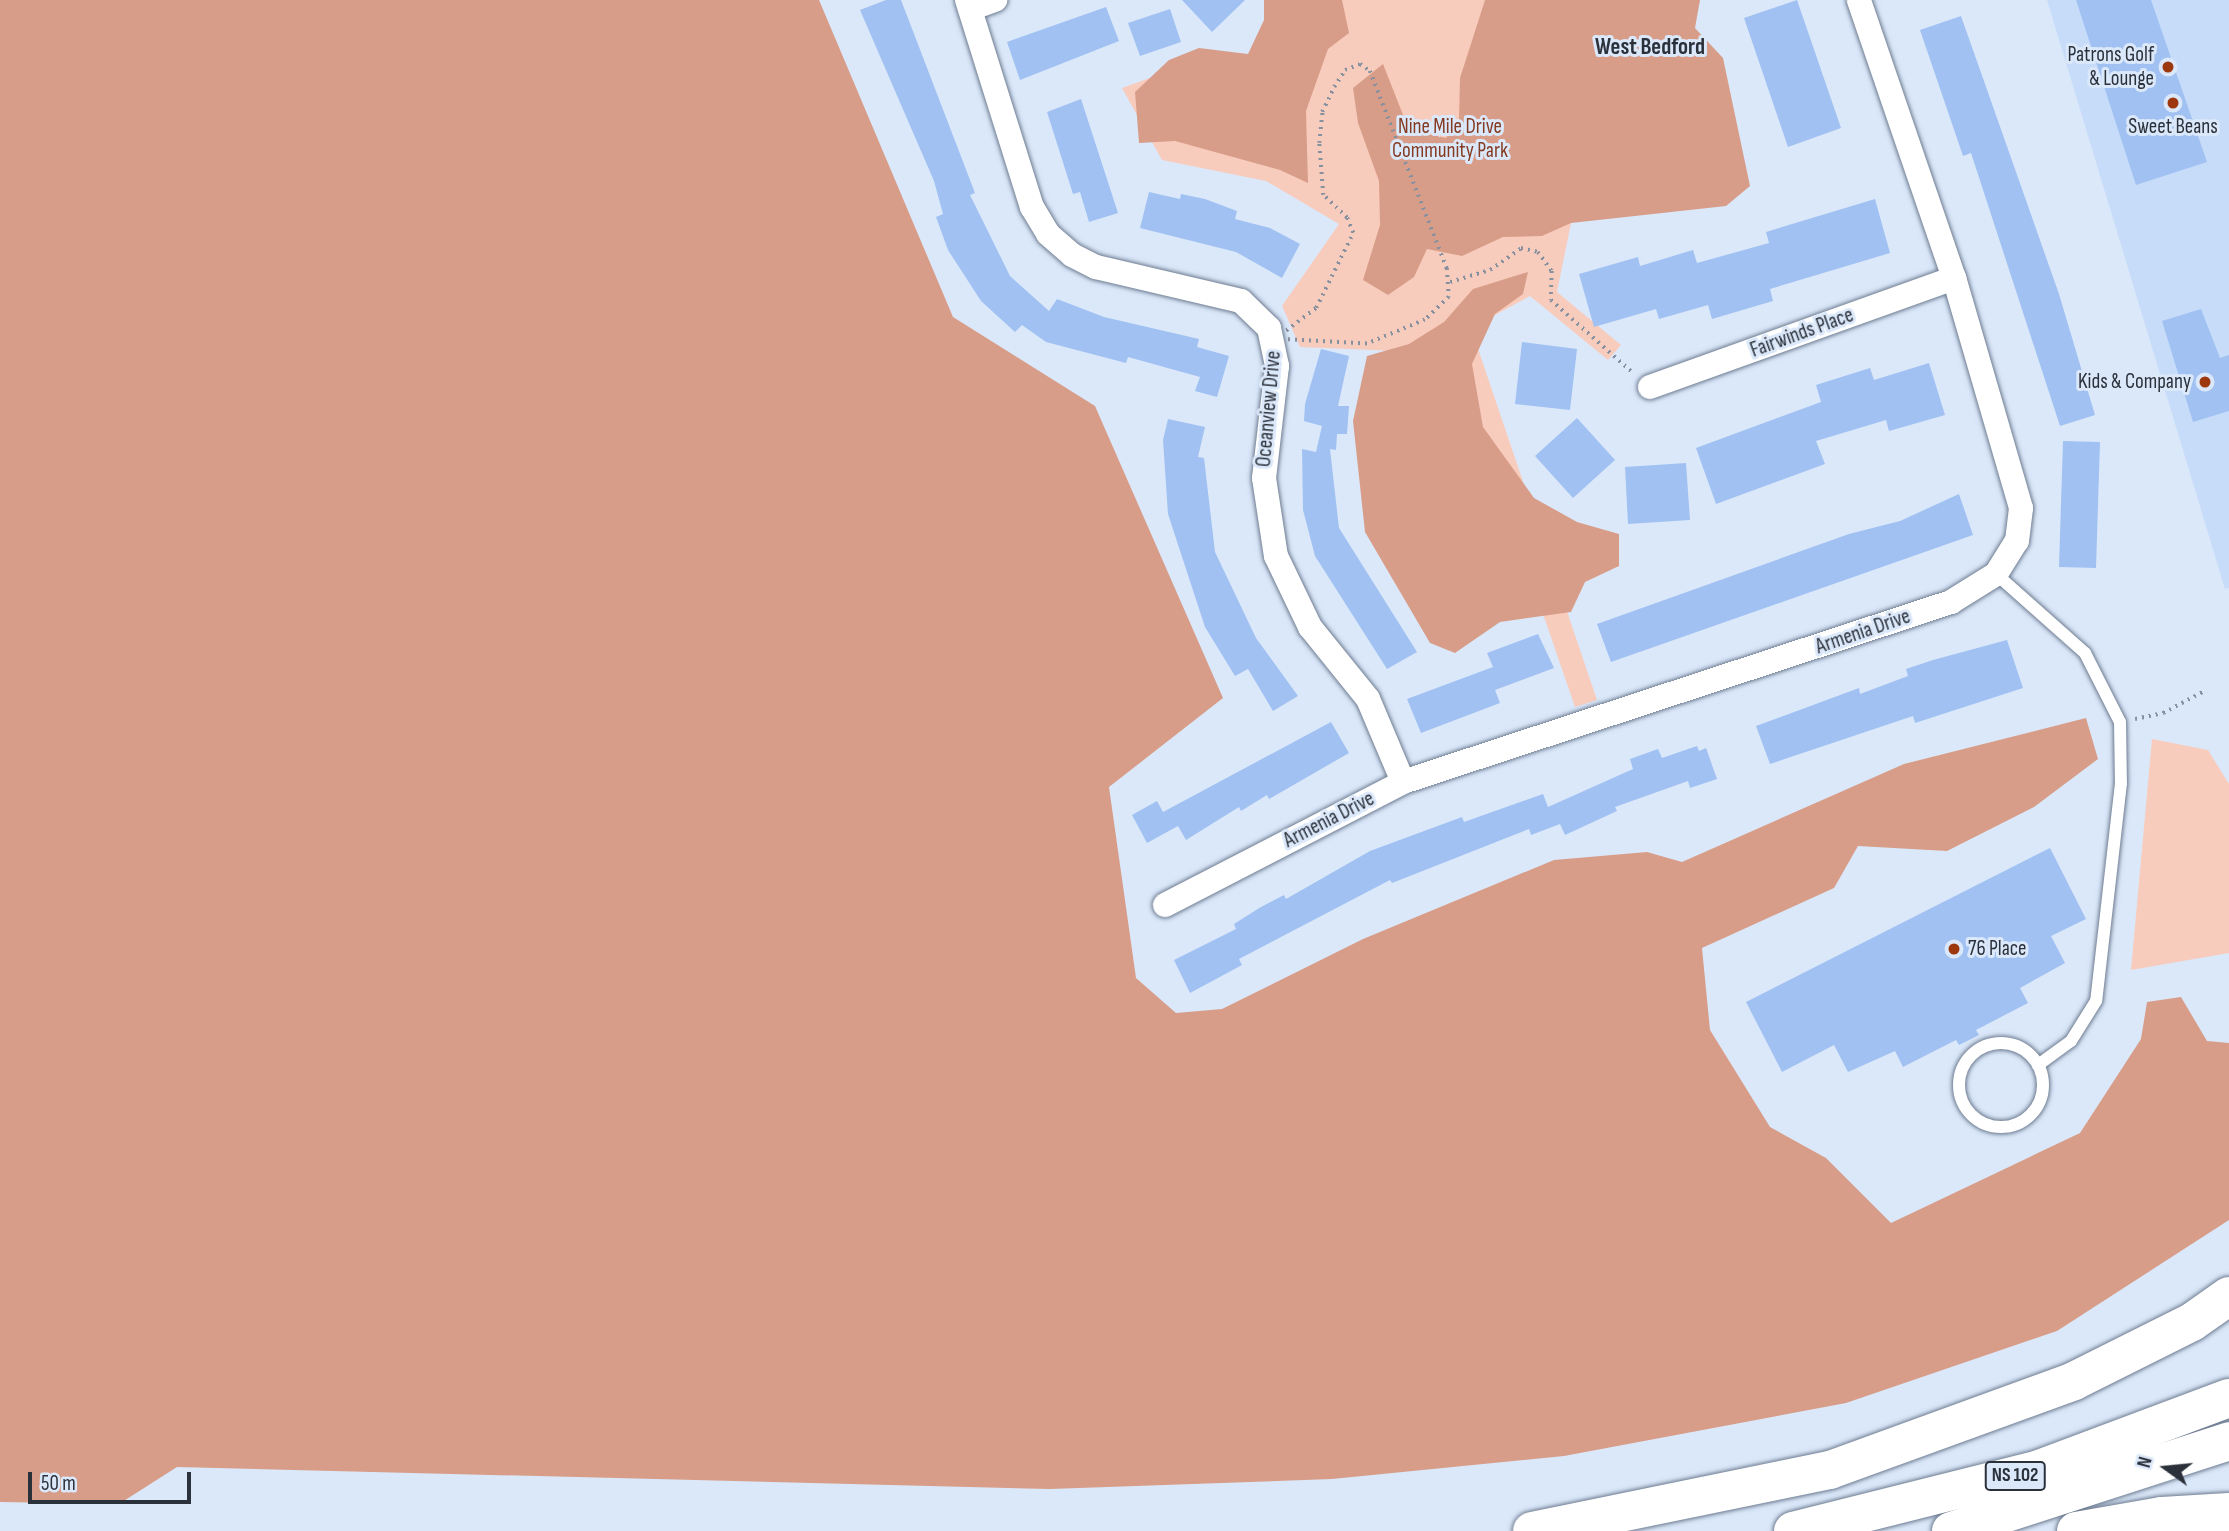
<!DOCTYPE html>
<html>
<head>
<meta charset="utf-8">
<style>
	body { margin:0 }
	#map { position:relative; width:2229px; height:1531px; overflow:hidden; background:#dbe8fa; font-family:"Sofia Sans Condensed",sans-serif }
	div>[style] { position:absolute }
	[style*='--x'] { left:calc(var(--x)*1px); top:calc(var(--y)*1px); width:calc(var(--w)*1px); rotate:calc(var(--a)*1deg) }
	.built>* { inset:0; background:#c7dcf9 }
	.green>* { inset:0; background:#f8ccbd }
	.forest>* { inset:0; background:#d89d88 }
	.building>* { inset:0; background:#a0c1f2 }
	.path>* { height:3.5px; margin-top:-1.75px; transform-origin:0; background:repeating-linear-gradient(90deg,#86909e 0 2px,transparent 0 7px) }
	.roads { filter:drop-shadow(0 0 2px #6e7c91) drop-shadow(0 0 2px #6e7c91) }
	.lane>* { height:12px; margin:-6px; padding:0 6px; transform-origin:6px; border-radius:6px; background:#fff }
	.lane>.ring { margin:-6px; padding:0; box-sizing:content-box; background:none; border:12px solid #fff; border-radius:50% }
	.street>* { height:24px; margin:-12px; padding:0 12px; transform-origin:12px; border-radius:12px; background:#fff }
	.highway>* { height:38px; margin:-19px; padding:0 19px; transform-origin:19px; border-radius:19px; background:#fff }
	.dots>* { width:19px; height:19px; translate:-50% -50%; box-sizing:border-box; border:4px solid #dbe8fa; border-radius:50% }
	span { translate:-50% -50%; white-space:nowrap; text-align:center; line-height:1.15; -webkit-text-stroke:6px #dbe8fa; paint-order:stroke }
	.shield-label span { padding:2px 5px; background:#dbe8fa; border:2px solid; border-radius:5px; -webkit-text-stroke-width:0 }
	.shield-label { font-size:19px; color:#2b313a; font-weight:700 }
	.poi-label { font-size:21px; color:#2b313a }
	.right { translate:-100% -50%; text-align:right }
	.left { translate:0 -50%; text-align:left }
	.park-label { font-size:21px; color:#843b21 }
	.street-label { font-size:21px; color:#2b313a }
	.neighbourhood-label { font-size:23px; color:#2b313a; font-weight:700 }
	.north { position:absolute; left:2131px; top:1433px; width:70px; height:70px; -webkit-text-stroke:5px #dbe8fa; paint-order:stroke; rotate:285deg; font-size:19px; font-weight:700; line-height:28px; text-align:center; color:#2b313a }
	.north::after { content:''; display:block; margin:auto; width:24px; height:32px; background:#2b313a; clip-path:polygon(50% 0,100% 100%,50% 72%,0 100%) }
	.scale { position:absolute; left:28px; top:1472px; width:163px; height:32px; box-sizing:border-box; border:4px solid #2b313a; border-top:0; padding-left:9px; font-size:21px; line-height:24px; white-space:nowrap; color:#2b313a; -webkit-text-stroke:5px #dbe8fa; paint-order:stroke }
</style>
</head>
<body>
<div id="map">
	<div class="built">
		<div style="clip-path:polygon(2047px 0,2229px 0,2229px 588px,2225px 589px)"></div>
	</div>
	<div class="green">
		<div style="clip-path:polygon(1289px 0,1659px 0,1571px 223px,1557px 292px,1621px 345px,1608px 360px,1530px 296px,1471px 328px,1597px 700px,1575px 707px,1543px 614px,1396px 351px,1300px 347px,1282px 306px,1339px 224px,1266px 181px,1162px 160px,1122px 88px,1150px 78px,1214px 78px,1270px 39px)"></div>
		<div style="clip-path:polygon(2152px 739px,2208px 750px,2229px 784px,2229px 953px,2131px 970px)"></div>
	</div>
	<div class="forest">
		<div style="clip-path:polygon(0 0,819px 0,953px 317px,1095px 406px,1223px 698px,1109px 787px,1136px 978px,1176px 1013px,1222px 1009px,1363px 939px,1554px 860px,1647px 852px,1682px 862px,1904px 764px,2086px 718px,2098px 759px,2034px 807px,1947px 851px,1858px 846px,1834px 888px,1702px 948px,1710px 1030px,1770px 1127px,1826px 1158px,1891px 1223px,2080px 1133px,2141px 1039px,2147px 1002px,2181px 997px,2207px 1041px,2229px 1043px,2229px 1220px,2057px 1331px,1846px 1403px,1564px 1456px,1332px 1479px,1050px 1489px,177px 1467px,119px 1504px,0 1502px)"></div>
		<div style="clip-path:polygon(1264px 0,1342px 0,1349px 33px,1328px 49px,1306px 111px,1308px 183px,1280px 170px,1175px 141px,1139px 143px,1135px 92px,1169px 60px,1199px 48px,1248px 54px,1264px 20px)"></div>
		<div style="clip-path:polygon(1485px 0,1700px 0,1695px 28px,1723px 58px,1750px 186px,1726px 206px,1571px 223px,1542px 236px,1503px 237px,1462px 256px,1427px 249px,1414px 277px,1388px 295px,1363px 280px,1380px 225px,1379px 181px,1358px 123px,1353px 88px,1383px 64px,1409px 130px,1446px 138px,1459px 119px,1460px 78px)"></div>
		<div style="clip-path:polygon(1528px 272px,1523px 294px,1495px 314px,1472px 364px,1483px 427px,1534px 498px,1577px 522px,1619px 534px,1619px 566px,1585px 582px,1571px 612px,1500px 622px,1455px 653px,1430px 643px,1365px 532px,1353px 421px,1367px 356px,1409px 344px,1444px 322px,1473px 289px)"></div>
	</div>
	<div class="building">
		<div style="clip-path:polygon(886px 0,901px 0,975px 193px,970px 195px,1010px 276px,1049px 311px,1057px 299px,1104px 317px,1199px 339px,1197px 347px,1229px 356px,1217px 397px,1195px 391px,1200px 377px,1128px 357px,1126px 363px,1046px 342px,1022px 325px,1015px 332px,981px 301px,948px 250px,936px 217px,943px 214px,934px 181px,860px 10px)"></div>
		<div style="clip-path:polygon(1182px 0,1245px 0,1212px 32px)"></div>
		<div style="clip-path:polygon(1797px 0,1841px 128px,1788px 147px,1744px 18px)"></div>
		<div style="clip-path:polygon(2076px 0,2151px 0,2207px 162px,2136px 185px)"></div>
		<div style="clip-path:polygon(1106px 7px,1119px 41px,1020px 80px,1007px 42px)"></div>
		<div style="clip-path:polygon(1170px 9px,1181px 42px,1140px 56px,1128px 23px)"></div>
		<div style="clip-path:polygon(1961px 16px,2059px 294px,2095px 415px,2060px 426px,1971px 153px,1963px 156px,1920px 30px)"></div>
		<div style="clip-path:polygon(1081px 99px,1118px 213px,1089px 222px,1080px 192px,1073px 194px,1047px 112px)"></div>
		<div style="clip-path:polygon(1149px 192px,1180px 199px,1181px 194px,1205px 199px,1237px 211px,1235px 219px,1270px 228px,1300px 244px,1282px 278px,1236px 252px,1140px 228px)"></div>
		<div style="clip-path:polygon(1875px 199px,1890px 253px,1770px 289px,1773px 301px,1712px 319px,1708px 305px,1659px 319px,1656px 309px,1594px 327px,1579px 274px,1638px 257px,1640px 266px,1693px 250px,1697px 263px,1769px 243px,1766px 232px)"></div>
		<div style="clip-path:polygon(2201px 309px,2220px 358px,2229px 355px,2229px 411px,2193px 422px,2162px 321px)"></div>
		<div style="clip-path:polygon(1522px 342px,1577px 349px,1570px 410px,1515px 404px)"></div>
		<div style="clip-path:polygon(1321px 349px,1349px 356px,1338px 406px,1349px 406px,1347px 434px,1337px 434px,1336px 450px,1330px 449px,1339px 528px,1417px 652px,1387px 669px,1315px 556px,1303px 510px,1302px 449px,1316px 452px,1322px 426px,1304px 421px,1305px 404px)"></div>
		<div style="clip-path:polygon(1929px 363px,1945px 415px,1889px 431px,1886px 420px,1816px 441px,1825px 464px,1716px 504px,1696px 448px,1821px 402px,1816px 385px,1870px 368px,1874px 380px)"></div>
		<div style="clip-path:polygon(1577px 418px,1615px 460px,1573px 498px,1535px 456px)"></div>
		<div style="clip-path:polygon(1168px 419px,1205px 427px,1198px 457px,1204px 458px,1215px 552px,1256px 638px,1298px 696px,1273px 711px,1248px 669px,1235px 676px,1205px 627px,1168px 514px,1163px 440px)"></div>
		<div style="clip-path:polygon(2063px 441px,2100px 442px,2096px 568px,2059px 567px)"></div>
		<div style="clip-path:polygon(1686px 463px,1690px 520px,1628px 524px,1625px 467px)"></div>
		<div style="clip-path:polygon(1959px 494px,1973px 535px,1611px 662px,1597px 624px,1849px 534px,1900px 521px)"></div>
		<div style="clip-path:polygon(1538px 634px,1554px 668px,1495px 690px,1500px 703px,1421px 733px,1407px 699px,1493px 667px,1487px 653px)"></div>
		<div style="clip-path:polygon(2007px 640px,2023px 688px,1915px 723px,1913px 716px,1770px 764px,1756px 726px,1859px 688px,1860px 694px,1908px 676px,1906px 669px,1933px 660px)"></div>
		<div style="clip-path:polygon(1331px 722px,1349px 753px,1269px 799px,1267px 795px,1241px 811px,1239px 807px,1186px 840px,1178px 826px,1147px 843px,1132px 815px,1157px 801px,1163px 812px)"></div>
		<div style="clip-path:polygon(1697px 746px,1699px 751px,1706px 748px,1717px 779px,1690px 788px,1688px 781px,1615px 807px,1617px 811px,1565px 835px,1560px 824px,1531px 835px,1529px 829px,1392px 883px,1390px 880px,1239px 959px,1242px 965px,1190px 993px,1174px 960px,1236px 929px,1234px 924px,1261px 907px,1284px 895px,1286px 899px,1370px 851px,1462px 817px,1464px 822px,1543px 794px,1548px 807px,1633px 769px,1630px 759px,1658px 749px,1662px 758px)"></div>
		<div style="clip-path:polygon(2050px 848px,2086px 919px,2051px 936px,2065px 963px,2020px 988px,2028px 1003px,1976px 1030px,1979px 1035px,1959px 1045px,1956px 1040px,1903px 1067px,1895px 1051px,1848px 1072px,1834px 1045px,1782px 1072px,1746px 1002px)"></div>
	</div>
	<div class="path">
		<div style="--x:1360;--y:64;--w:12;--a:35"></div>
		<div style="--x:1370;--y:71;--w:212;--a:68.7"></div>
		<div style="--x:1447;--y:268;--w:29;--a:86"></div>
		<div style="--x:1449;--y:297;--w:33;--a:136"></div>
		<div style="--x:1425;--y:320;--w:63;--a:157.5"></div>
		<div style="--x:1367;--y:344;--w:92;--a:-176.9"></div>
		<div style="--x:1275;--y:339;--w:51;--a:-37.1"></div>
		<div style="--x:1316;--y:308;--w:84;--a:-63.7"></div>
		<div style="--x:1353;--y:233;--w:16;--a:-112"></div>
		<div style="--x:1347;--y:218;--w:33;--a:-136"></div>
		<div style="--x:1323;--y:195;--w:52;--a:-94.4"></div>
		<div style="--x:1319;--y:143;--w:31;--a:-84"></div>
		<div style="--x:1322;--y:112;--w:28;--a:-64"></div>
		<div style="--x:1334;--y:87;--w:20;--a:-57"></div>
		<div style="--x:1345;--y:70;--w:16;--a:-22"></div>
		<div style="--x:1450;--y:282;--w:42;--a:-16.7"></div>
		<div style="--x:1490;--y:270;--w:38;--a:-35"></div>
		<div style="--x:1521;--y:248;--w:17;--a:13"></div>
		<div style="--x:1538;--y:252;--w:24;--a:54"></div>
		<div style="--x:1552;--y:271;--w:29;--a:92"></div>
		<div style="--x:1551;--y:300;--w:108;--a:41.6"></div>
		<div style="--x:2135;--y:719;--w:29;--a:-12"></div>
		<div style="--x:2163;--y:713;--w:49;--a:-28.1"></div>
	</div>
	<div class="roads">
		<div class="lane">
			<div style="--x:1996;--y:574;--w:119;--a:41.6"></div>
			<div style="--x:2085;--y:653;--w:77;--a:63.1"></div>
			<div style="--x:2120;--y:722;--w:61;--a:89.1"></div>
			<div style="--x:2121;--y:783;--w:219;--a:96.5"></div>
			<div style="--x:2096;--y:1001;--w:47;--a:122"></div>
			<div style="--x:2071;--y:1041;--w:41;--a:144"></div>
			<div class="ring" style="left:1959px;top:1043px;width:72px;height:72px"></div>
		</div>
		<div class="street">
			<div style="--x:967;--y:0;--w:217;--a:72.6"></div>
			<div style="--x:1032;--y:207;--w:31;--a:59"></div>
			<div style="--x:1048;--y:234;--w:32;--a:41"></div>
			<div style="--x:1072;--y:255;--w:27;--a:27"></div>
			<div style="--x:1096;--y:267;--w:149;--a:13.2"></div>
			<div style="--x:1241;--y:301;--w:39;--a:44"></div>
			<div style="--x:1269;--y:328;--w:39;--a:78"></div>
			<div style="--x:1277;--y:366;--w:113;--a:96.6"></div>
			<div style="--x:1264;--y:478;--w:79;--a:81.3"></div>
			<div style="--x:1276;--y:556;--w:79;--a:64.4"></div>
			<div style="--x:1310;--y:627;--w:92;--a:51.1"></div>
			<div style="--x:1368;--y:699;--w:90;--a:67.1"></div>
			<div style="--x:970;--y:9;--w:27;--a:-20"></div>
			<div style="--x:1650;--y:387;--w:323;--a:-19.7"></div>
			<div style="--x:1165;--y:905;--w:268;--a:-27.3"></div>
			<div style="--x:1403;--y:782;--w:577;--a:-18.18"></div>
			<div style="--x:1951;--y:602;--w:53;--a:-31.9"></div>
			<div style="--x:1996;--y:574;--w:39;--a:-58"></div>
			<div style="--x:2017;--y:541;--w:33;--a:-83"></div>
			<div style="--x:2021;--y:508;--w:240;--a:-106.2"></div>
			<div style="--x:1954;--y:278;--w:294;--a:-108.9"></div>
		</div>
		<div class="highway">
			<div style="--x:1532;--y:1531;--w:304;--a:-11.6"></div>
			<div style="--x:1830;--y:1470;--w:260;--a:-20"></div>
			<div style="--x:2074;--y:1381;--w:132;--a:-26.6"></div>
			<div style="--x:2192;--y:1322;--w:45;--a:-35.1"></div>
			<div style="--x:1793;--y:1531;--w:254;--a:-14.1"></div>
			<div style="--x:2039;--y:1469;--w:203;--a:-20.5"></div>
			<div style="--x:1951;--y:1531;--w:292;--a:-17.9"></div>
			<div style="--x:2076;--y:1531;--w:87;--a:-9.9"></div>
			<div style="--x:2162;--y:1516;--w:67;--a:-3.4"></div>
		</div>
	</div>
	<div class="dots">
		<div style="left:2168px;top:67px;background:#9d370d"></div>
		<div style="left:2173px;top:103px;background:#9d370d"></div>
		<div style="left:2205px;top:382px;background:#9d370d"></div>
		<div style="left:1954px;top:949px;background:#9d370d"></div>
	</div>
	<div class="shield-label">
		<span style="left:2015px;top:1476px">NS 102</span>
	</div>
	<div class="poi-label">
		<span class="right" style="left:2154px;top:67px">Patrons Golf<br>&amp; Lounge</span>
		<span style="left:2173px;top:127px">Sweet Beans</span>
		<span class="right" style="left:2191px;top:382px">Kids &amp; Company</span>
		<span class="left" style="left:1968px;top:949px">76 Place</span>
	</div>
	<div class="park-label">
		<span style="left:1450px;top:139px">Nine Mile Drive<br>Community Park</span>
	</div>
	<div class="street-label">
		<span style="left:1802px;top:333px;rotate:-20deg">Fairwinds Place</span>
		<span style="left:1269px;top:409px;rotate:-85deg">Oceanview Drive</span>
		<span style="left:1863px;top:632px;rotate:-19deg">Armenia Drive</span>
		<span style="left:1329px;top:820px;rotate:-27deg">Armenia Drive</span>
	</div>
	<div class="neighbourhood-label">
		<span style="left:1650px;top:47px">West Bedford</span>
	</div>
	<div class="north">N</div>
	<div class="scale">50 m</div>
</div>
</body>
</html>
